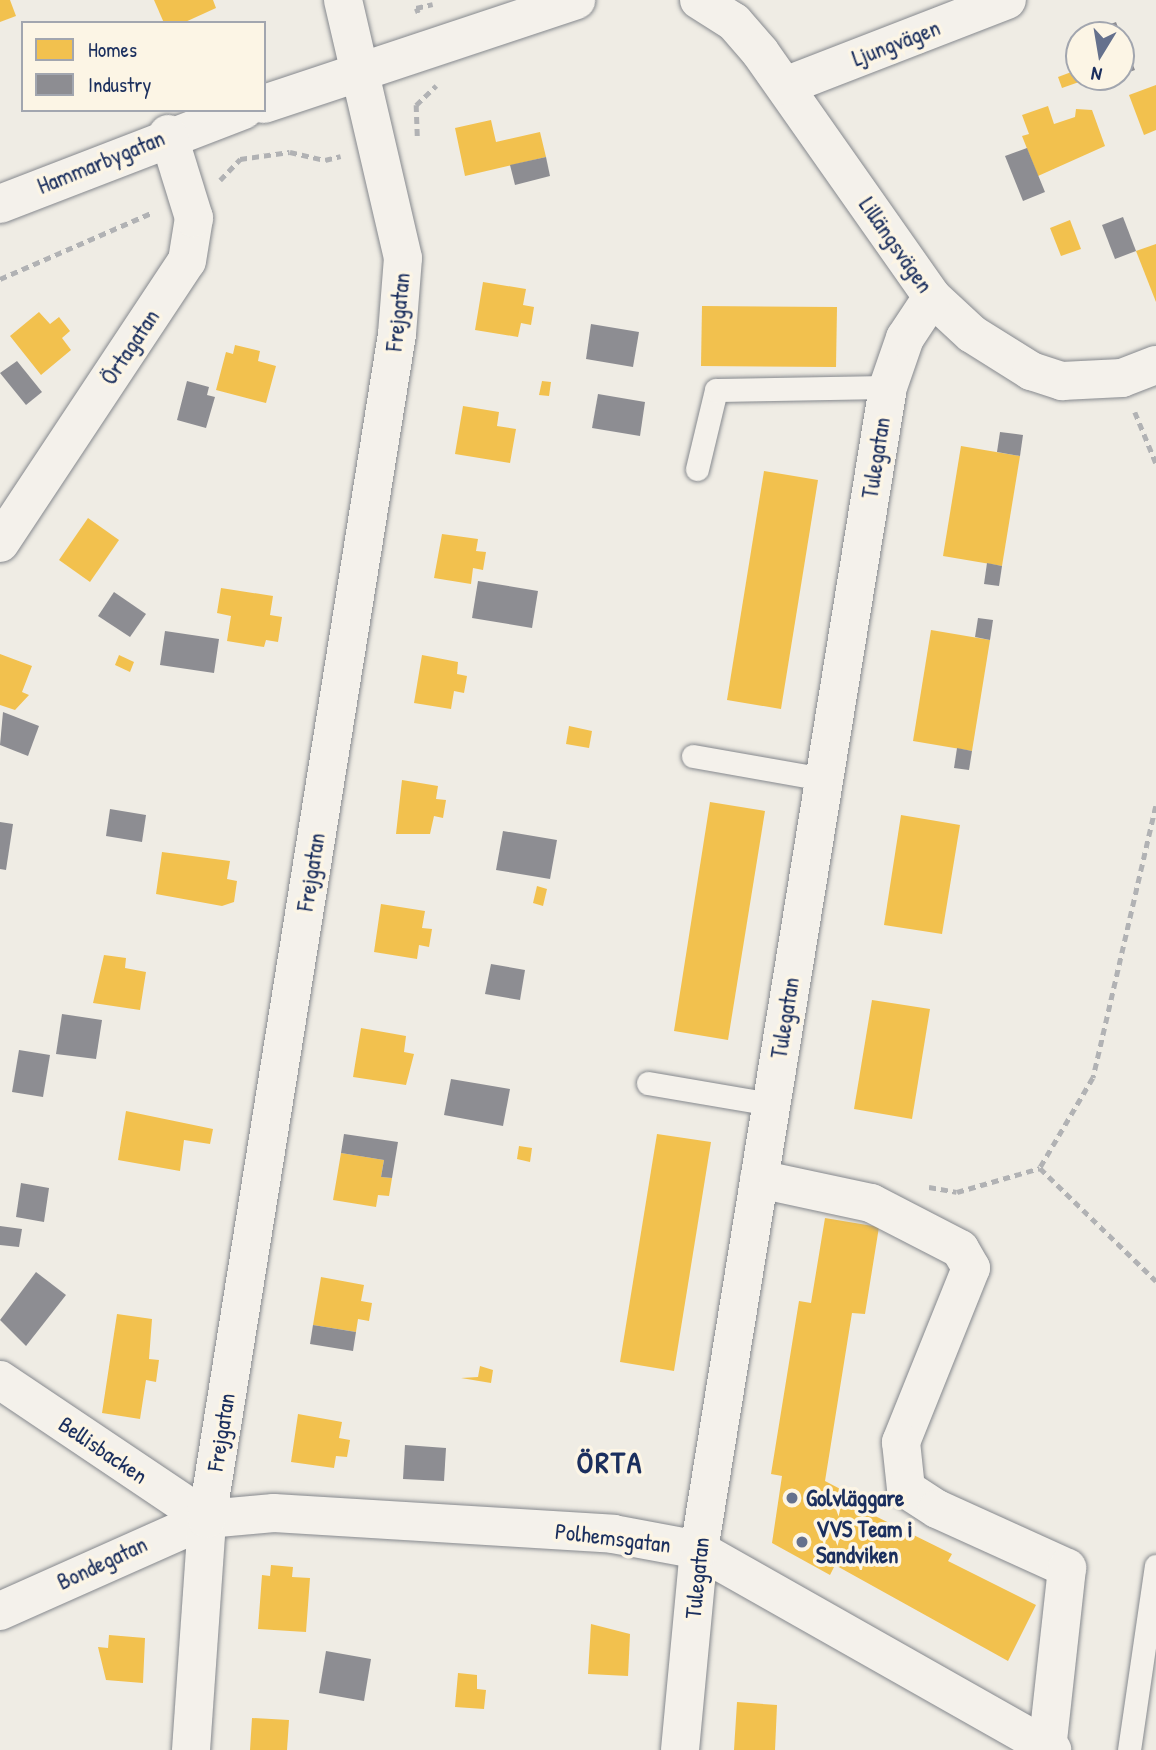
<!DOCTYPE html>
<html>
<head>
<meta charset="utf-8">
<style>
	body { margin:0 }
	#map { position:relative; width:1156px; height:1750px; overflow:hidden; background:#efece4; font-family:"Patrick Hand",sans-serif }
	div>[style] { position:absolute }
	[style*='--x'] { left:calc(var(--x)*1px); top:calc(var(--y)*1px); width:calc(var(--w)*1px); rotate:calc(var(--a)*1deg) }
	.homes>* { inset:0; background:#f2c14e }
	.industry>* { inset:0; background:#8d8d92 }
	.path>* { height:4.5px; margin-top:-2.25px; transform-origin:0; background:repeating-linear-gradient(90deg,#b1b2b4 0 7px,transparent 0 12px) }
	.roads { filter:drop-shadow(0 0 2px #86898e) drop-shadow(0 0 2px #86898e) }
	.lane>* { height:23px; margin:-11.5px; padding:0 11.5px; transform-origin:11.5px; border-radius:11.5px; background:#f4f1eb }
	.street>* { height:38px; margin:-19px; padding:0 19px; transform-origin:19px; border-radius:19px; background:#f4f1eb }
	.dots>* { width:19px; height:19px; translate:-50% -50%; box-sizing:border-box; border:4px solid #fcf5e5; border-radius:50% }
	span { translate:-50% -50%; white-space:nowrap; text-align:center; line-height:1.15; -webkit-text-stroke:7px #fcf5e5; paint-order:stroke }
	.street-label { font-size:23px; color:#1b2f5e }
	.poi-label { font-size:23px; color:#1b2f5e; font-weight:700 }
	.left { translate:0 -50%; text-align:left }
	.district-label { font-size:30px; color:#1b2f5e; font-weight:700; letter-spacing:2px }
	.legend { position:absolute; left:21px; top:21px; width:245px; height:91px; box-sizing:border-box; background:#fcf5e5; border:2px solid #a2a6af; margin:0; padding:9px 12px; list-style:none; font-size:21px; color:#1b2f5e }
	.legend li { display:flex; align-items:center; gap:14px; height:35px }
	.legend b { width:35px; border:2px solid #a2a6af }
	.north { position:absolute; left:1065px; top:21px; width:70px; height:70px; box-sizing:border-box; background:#fcf5e5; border:2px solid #a2a6af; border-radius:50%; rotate:191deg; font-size:19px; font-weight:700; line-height:28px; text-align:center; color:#1b2f5e }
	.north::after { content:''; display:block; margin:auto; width:24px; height:32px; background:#65718d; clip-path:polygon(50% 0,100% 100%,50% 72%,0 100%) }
</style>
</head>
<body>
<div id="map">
	<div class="homes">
		<div style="clip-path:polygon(0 0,10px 0,16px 16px,0 22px)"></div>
		<div style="clip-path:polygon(154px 0,213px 0,216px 8px,183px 23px,164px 23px)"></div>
		<div style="clip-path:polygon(1074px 71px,1079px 82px,1062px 88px,1058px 77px)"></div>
		<div style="clip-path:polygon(1156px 85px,1156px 130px,1144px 135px,1129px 95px)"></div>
		<div style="clip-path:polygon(1048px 106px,1054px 124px,1075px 117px,1076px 109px,1092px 110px,1105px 146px,1038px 176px,1022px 136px,1029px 134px,1022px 115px)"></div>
		<div style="clip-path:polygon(491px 120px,496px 142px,540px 132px,546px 157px,465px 176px,455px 128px)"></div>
		<div style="clip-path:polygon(1070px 220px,1081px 249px,1061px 256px,1050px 228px)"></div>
		<div style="clip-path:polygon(1156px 244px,1156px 302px,1136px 251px)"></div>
		<div style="clip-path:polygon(483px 282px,526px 289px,523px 305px,534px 307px,531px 325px,521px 323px,518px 337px,475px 330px)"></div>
		<div style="clip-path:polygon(702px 306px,837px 307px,836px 367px,701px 366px)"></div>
		<div style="clip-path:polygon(39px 312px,50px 324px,59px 317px,70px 331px,62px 338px,71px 350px,41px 375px,10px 336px)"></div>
		<div style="clip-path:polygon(235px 345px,260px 351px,258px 361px,276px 366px,266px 403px,216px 390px,226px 352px,233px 354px)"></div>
		<div style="clip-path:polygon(542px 381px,551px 382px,549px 396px,539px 395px)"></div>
		<div style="clip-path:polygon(463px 406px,499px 412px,497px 426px,516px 429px,510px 463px,455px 454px)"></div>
		<div style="clip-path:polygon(961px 446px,1020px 456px,1002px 566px,943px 556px)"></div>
		<div style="clip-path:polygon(764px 471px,818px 480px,781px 709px,727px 700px)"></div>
		<div style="clip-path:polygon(88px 518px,119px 540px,90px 582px,59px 560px)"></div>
		<div style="clip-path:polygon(442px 534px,478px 539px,476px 551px,486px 552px,483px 570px,473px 568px,471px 584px,434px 578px)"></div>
		<div style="clip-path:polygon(221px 588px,273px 596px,270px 615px,282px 617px,278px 642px,266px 640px,264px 647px,227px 641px,231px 616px,217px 613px)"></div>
		<div style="clip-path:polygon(931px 630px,990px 640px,972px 751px,913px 741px)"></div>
		<div style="clip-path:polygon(0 654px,32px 666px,22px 692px,29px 695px,15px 710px,0 705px)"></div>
		<div style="clip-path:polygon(119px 655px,134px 662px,130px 672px,115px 665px)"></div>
		<div style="clip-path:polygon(422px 655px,458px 662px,457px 674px,467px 676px,464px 693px,454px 691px,451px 709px,414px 703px)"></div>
		<div style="clip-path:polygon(569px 726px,592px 731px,589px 748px,566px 744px)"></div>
		<div style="clip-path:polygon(402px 780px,438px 786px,436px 799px,446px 800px,443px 818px,434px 816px,430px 834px,396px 834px)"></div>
		<div style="clip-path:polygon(710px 802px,765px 811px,728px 1040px,674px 1031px)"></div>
		<div style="clip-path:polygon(901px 815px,960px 825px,942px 934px,884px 925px)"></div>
		<div style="clip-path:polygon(162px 852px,230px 861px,227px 879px,237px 881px,234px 902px,222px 906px,156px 894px)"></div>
		<div style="clip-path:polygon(537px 886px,547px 889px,543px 906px,533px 903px)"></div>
		<div style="clip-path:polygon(381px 904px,425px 911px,422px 928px,432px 929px,429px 947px,419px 945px,417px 959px,374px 952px)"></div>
		<div style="clip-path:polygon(104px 955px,126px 958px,125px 968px,146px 972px,140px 1010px,93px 1003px)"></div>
		<div style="clip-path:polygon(872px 1000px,930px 1009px,912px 1119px,854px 1109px)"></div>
		<div style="clip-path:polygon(361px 1028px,406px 1036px,404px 1052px,414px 1054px,406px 1085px,353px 1077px)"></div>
		<div style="clip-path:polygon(126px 1111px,213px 1129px,210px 1144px,184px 1140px,180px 1171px,118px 1160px)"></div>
		<div style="clip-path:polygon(657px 1134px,711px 1142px,674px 1371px,620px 1362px)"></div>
		<div style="clip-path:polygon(519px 1146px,532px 1148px,530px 1162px,517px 1159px)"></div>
		<div style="clip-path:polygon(341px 1153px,384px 1160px,381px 1177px,392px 1178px,389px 1196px,378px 1195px,376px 1207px,333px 1200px)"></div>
		<div style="clip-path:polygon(825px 1218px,879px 1227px,865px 1314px,852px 1313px,825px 1481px,867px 1503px,863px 1510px,952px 1554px,948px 1561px,1036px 1605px,1008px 1661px,835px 1565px,830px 1575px,772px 1543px,782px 1476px,771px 1474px,799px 1301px,811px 1303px)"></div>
		<div style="clip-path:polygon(321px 1277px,364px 1285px,361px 1301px,372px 1303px,369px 1321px,358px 1319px,356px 1332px,313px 1325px)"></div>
		<div style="clip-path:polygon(117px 1314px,152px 1319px,149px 1359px,159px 1360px,156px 1382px,146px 1380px,140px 1419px,102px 1413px)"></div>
		<div style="clip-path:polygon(480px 1366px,493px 1370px,491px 1383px,461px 1378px,478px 1377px)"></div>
		<div style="clip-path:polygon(298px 1414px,342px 1422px,339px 1438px,350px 1440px,347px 1457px,336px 1456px,334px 1468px,291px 1462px)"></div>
		<div style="clip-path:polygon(271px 1565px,293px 1567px,292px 1577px,310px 1578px,306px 1632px,258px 1629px,262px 1575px,270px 1576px)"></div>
		<div style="clip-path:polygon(591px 1624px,630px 1634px,628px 1676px,588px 1674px)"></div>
		<div style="clip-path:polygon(109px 1635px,145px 1638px,143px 1683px,106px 1680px,98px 1647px,108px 1648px)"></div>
		<div style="clip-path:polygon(458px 1673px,477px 1675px,477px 1689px,486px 1690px,484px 1709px,455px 1707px)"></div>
		<div style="clip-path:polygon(737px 1702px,777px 1705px,775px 1750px,734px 1750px)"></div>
		<div style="clip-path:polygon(252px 1718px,289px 1720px,287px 1750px,250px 1750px)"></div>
	</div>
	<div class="industry">
		<div style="clip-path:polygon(1116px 22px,1135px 70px,1121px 75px,1121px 35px,1081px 35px)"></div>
		<div style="clip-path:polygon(1027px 148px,1045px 192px,1023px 201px,1005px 156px)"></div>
		<div style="clip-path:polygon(546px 157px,550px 176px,515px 185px,510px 165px)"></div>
		<div style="clip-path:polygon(1123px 217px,1136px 251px,1115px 259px,1102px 225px)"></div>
		<div style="clip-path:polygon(591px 324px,639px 332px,633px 367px,586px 359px)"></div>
		<div style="clip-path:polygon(17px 361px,42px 392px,26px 405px,0 373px)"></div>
		<div style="clip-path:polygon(187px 381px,209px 387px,207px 395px,215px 397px,206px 428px,177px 420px)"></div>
		<div style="clip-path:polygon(598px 394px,645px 402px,640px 436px,592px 428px)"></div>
		<div style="clip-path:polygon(1000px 432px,1023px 435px,1020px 456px,997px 452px)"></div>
		<div style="clip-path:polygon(987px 563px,1002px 566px,999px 586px,984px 584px)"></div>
		<div style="clip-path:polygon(478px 581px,538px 591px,532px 628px,472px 618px)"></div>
		<div style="clip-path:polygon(114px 592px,146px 614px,130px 637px,98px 616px)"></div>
		<div style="clip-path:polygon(978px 618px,993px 620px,990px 640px,975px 637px)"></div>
		<div style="clip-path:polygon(165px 631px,219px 639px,214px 673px,160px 665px)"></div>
		<div style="clip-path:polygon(3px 712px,39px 726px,28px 756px,0 745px)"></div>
		<div style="clip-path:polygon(957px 748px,972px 751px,969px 770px,954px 768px)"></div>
		<div style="clip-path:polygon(110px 809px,146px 815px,142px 842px,106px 836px)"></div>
		<div style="clip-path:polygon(0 822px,13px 824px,6px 870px,0 869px)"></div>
		<div style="clip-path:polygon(503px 831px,557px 840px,550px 879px,496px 870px)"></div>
		<div style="clip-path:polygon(491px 964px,525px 970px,520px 1000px,485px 994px)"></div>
		<div style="clip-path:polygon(62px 1014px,102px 1020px,96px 1059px,56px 1054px)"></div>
		<div style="clip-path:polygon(19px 1050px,50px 1055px,43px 1097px,12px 1092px)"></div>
		<div style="clip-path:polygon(451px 1079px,510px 1089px,503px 1126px,444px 1115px)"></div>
		<div style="clip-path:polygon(344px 1134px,398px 1142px,392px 1178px,381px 1177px,384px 1160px,341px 1153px)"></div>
		<div style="clip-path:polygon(21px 1183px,49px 1188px,44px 1222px,16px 1217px)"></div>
		<div style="clip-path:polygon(0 1226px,22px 1229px,19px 1247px,0 1245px)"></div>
		<div style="clip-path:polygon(36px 1272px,66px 1295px,26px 1346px,0 1320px)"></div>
		<div style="clip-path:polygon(313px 1325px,356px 1332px,353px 1351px,310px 1344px)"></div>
		<div style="clip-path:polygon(405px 1445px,446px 1448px,444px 1481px,403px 1479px)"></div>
		<div style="clip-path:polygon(326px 1651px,371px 1659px,364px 1701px,319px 1693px)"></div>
	</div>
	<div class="path">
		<div style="--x:418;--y:13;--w:5;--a:-112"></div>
		<div style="--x:416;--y:8;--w:17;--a:-13"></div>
		<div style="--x:417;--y:136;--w:31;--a:-92"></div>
		<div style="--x:416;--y:105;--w:28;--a:-44"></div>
		<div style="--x:220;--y:180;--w:29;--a:-46"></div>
		<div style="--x:240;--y:159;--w:50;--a:-8"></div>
		<div style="--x:290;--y:152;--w:36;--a:13"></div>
		<div style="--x:325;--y:160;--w:16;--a:-14"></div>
		<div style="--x:0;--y:279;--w:167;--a:-23.6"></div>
		<div style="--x:1135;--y:412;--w:55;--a:67.6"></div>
		<div style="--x:1156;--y:806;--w:279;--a:103"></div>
		<div style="--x:1093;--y:1078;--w:104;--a:120.5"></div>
		<div style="--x:1040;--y:1168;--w:162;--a:44.2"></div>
		<div style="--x:929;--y:1187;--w:28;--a:10"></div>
		<div style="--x:957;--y:1192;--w:86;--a:-16.1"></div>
	</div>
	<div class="roads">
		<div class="lane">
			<div style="--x:697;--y:469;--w:81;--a:-76.5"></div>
			<div style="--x:716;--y:390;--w:172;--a:-1"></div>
			<div style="--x:693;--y:756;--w:133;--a:10"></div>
			<div style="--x:648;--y:1083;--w:125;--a:9.7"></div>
			<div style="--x:1129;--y:1750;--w:186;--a:-81.7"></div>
		</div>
		<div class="street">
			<div style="--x:699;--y:0;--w:41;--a:32.2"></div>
			<div style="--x:734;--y:22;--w:40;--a:49"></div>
			<div style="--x:760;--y:52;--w:299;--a:54.9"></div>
			<div style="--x:932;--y:297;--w:54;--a:42.8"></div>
			<div style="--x:972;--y:334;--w:70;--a:32.1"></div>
			<div style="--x:1031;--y:371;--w:33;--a:18"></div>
			<div style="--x:1062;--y:381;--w:60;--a:-2.9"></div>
			<div style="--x:1122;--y:378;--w:36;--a:-21"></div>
			<div style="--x:785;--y:86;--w:238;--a:-21.2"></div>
			<div style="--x:264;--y:104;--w:329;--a:-18.4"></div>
			<div style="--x:0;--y:204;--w:261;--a:-21.1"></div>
			<div style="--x:0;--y:543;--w:338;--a:-56.5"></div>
			<div style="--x:187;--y:261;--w:44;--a:-80.8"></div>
			<div style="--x:194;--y:218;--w:88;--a:-107.2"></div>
			<div style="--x:759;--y:1179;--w:115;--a:12.1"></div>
			<div style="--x:871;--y:1203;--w:100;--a:27.3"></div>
			<div style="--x:960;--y:1249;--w:22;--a:60"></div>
			<div style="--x:971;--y:1268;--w:188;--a:111.9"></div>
			<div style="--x:901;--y:1442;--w:47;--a:83.9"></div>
			<div style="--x:906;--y:1489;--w:37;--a:33"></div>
			<div style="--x:937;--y:1509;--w:143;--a:24.4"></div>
			<div style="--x:1067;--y:1568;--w:181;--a:96.3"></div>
			<div style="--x:0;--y:1380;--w:249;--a:33.9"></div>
			<div style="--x:0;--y:1611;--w:227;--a:-24"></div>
			<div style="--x:207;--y:1519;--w:67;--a:-5.1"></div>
			<div style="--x:274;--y:1513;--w:340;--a:3.5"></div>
			<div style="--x:613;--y:1534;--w:87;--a:10.5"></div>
			<div style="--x:699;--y:1550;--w:406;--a:29.5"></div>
			<div style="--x:191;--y:1750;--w:232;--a:-86"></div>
			<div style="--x:207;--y:1519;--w:1200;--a:-80.89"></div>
			<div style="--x:397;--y:334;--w:76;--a:-85.5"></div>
			<div style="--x:403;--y:258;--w:265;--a:-103.1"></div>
			<div style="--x:680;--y:1750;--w:201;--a:-84.6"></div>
			<div style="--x:699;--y:1550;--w:1178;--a:-80.77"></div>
			<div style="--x:888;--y:387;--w:52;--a:-70.9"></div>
			<div style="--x:905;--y:338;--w:49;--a:-56.6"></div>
		</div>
	</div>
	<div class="dots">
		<div style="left:792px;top:1498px;background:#65718d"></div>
		<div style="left:802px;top:1542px;background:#65718d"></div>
	</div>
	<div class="street-label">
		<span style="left:896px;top:43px;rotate:-21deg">Ljungvägen</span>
		<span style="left:101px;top:162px;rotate:-22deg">Hammarbygatan</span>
		<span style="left:896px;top:245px;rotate:55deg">Lillängsvägen</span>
		<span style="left:398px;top:312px;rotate:-84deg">Frejgatan</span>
		<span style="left:130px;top:347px;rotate:-56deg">Örtagatan</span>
		<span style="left:876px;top:458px;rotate:-81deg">Tulegatan</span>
		<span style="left:311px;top:872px;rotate:-81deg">Frejgatan</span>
		<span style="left:785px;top:1018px;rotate:-81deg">Tulegatan</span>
		<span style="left:221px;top:1432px;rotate:-81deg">Frejgatan</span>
		<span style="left:103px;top:1450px;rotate:34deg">Bellisbacken</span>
		<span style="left:613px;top:1538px;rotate:7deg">Polhemsgatan</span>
		<span style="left:102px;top:1563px;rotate:-25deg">Bondegatan</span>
		<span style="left:697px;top:1578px;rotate:-84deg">Tulegatan</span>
	</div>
	<div class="poi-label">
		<span class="left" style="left:806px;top:1498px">Golvläggare</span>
		<span class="left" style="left:816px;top:1542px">VVS Team i<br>Sandviken</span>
	</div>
	<div class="district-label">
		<span style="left:610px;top:1462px">ÖRTA</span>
	</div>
	<ul class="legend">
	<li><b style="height:19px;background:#f2c14e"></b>Homes</li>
	<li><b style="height:19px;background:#8d8d92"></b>Industry</li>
	</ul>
	<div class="north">N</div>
</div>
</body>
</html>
